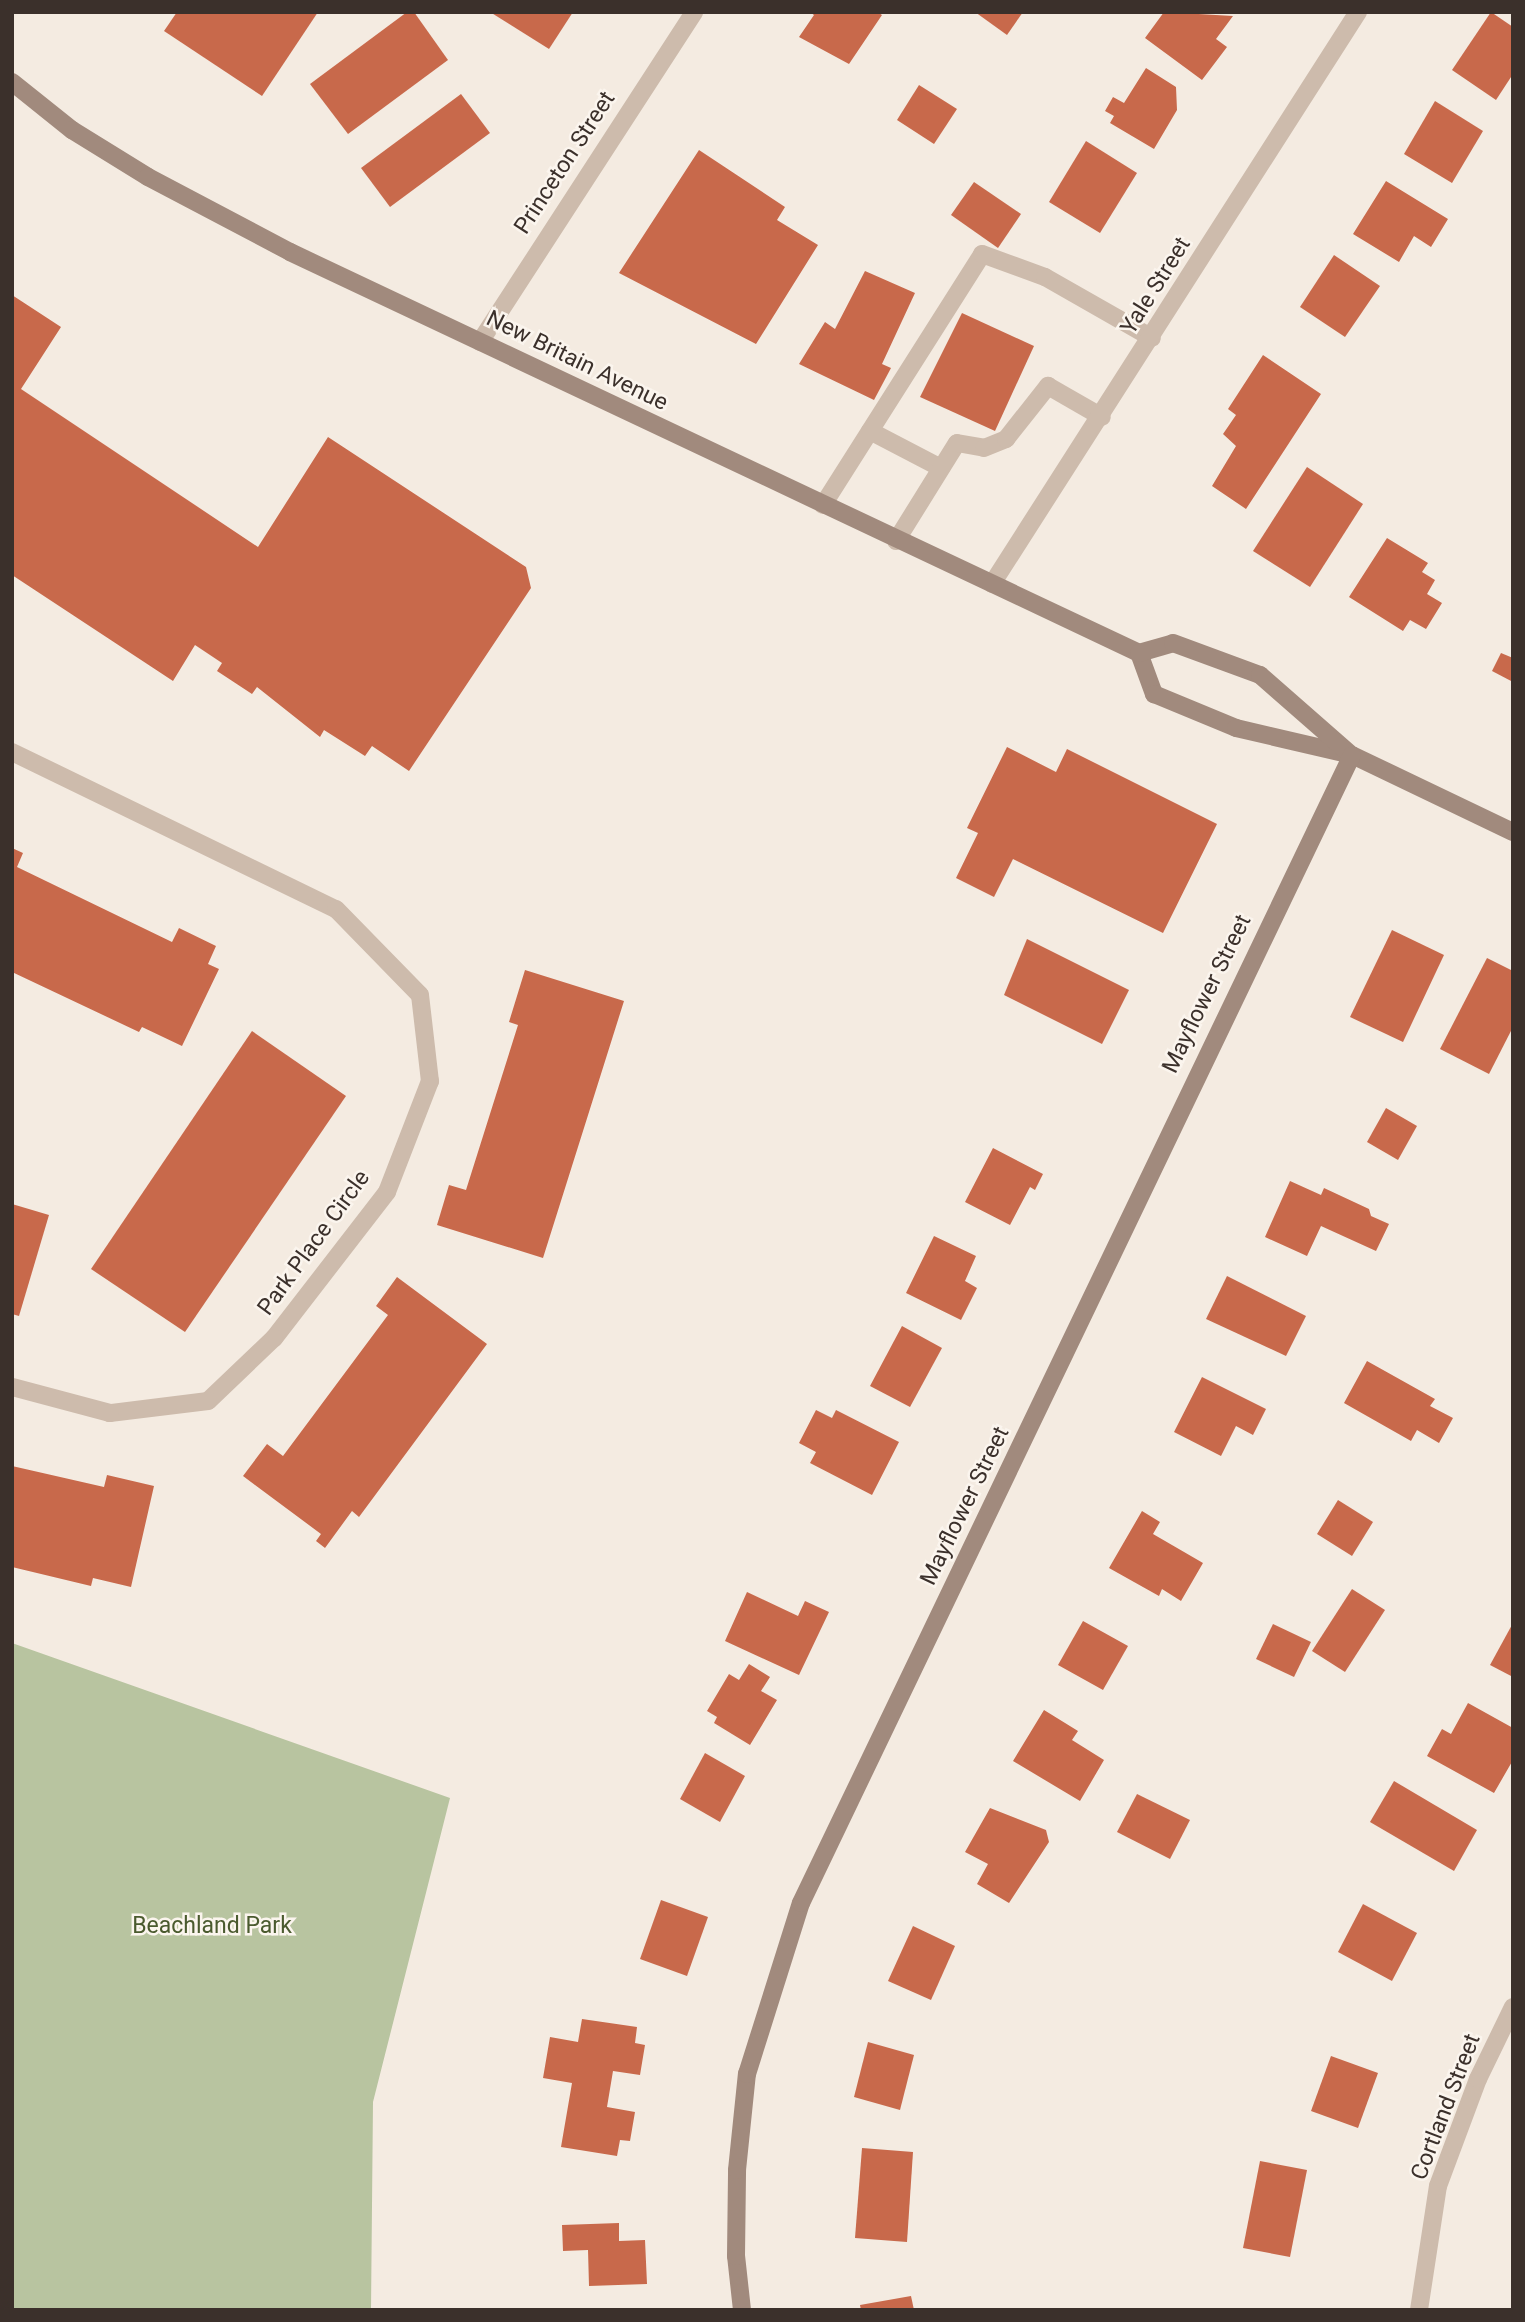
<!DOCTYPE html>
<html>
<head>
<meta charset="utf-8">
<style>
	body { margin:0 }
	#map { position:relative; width:1525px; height:2322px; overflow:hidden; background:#f4ebe1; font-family:Roboto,sans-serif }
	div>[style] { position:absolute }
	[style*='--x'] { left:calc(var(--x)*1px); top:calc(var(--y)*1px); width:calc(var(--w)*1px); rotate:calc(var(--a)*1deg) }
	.green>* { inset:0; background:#b8c4a0 }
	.building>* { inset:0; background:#c8694b }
	.lane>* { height:18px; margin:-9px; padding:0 9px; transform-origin:9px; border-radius:9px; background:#cdbbac }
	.street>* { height:18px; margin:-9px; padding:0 9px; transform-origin:9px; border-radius:9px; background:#cdbbac }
	.secondary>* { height:18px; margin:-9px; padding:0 9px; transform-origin:9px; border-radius:9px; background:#a18a7d }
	span { translate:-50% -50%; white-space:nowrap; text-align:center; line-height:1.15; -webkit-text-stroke:5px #fbf5ee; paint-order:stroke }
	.street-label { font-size:23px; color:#3b302b }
	.park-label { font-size:23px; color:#4a5a2e }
	.frame { position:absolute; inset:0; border:14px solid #3b302b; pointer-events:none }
</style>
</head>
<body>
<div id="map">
	<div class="green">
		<div style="clip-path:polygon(12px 1643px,450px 1798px,373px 2102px,371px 2310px,12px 2310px)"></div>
	</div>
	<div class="building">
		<div style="clip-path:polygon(177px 12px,318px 12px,262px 96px,164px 31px)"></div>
		<div style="clip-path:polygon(407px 12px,414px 12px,448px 60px,348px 134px,310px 84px)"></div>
		<div style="clip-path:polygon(490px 12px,573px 12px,549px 49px)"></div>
		<div style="clip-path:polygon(810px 12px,877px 12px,882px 15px,849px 64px,799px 37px,814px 15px)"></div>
		<div style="clip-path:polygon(975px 12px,1023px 12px,1007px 35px)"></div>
		<div style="clip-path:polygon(1164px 12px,1233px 16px,1216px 39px,1227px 47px,1202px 80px,1145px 38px)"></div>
		<div style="clip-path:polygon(1491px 12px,1513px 27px,1513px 74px,1496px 100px,1452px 70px)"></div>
		<div style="clip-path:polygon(1146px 68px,1176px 87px,1177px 110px,1154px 149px,1110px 123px,1114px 116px,1105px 111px,1113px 97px,1124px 103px)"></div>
		<div style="clip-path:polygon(919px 85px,957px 109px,934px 144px,897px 120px)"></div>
		<div style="clip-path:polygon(461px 94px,490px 133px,390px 207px,361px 168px)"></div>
		<div style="clip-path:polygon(1435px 101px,1483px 131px,1452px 183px,1404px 154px)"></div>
		<div style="clip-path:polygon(1086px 141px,1137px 173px,1100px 233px,1049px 202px)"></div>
		<div style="clip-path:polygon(699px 150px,785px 207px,777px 220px,818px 245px,756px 344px,619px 273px)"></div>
		<div style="clip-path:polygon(1386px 181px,1448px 219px,1431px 247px,1414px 236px,1399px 262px,1353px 234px)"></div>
		<div style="clip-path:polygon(974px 182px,1021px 214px,998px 248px,951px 215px)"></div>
		<div style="clip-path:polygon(1334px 255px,1380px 286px,1345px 337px,1300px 307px)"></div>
		<div style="clip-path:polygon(865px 271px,915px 293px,882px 364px,891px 368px,874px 400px,799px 364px,825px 322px,835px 329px)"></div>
		<div style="clip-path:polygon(12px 295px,61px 327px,21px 389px,258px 547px,328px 437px,526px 567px,531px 588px,409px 771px,372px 746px,365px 756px,324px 730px,320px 737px,257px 687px,252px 694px,217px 671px,222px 663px,195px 645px,173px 681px,12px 575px)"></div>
		<div style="clip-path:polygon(962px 313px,1034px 346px,995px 431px,920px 397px)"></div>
		<div style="clip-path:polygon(1263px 355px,1321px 394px,1246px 509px,1212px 486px,1236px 446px,1223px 434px,1236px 415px,1228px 409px)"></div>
		<div style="clip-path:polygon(1307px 467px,1363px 504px,1310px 587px,1253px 551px)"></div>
		<div style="clip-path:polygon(1387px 538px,1428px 563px,1422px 572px,1435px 580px,1427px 594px,1442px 603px,1426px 629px,1410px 620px,1403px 631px,1349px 597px)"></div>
		<div style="clip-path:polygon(1501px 653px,1513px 658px,1513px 682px,1492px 671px)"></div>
		<div style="clip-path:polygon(1007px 747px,1056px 772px,1067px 749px,1217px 824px,1163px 933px,1013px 859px,994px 897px,956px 878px,978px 833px,967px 828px)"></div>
		<div style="clip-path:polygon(12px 848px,23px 853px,17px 867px,172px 942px,179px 928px,216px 946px,208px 964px,219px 969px,182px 1046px,142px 1027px,139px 1032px,12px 972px)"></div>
		<div style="clip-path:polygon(1392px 930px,1444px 955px,1403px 1042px,1350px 1017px)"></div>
		<div style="clip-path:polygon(1027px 939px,1129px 990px,1102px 1044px,1004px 995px)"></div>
		<div style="clip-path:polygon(1487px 958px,1513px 971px,1513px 1027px,1489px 1074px,1440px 1049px)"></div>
		<div style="clip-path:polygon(525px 970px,624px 1001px,543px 1258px,437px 1225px,449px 1185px,466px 1190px,518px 1025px,509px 1022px)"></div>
		<div style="clip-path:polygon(252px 1031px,346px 1096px,185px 1332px,91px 1269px)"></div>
		<div style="clip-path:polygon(1386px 1108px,1417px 1126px,1398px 1160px,1367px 1142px)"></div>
		<div style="clip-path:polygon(993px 1148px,1043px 1174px,1035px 1190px,1030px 1187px,1010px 1225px,965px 1202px)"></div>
		<div style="clip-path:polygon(1290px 1181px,1321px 1195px,1324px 1188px,1369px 1209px,1371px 1216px,1389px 1224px,1376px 1251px,1321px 1226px,1307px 1256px,1265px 1237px)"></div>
		<div style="clip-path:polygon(12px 1204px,49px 1215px,19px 1316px,12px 1314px)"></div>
		<div style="clip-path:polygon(934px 1236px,976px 1256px,965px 1281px,977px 1288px,961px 1320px,906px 1293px)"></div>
		<div style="clip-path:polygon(1227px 1276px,1306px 1316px,1286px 1356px,1206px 1319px)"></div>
		<div style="clip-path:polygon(397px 1277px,487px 1344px,359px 1517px,352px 1511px,325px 1548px,316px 1541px,321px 1534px,243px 1476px,267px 1444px,283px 1456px,388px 1315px,376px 1306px)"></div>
		<div style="clip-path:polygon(902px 1326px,942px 1348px,910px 1407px,870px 1386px)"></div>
		<div style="clip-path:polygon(1367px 1361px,1435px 1399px,1430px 1406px,1453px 1418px,1439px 1443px,1417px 1430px,1411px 1441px,1344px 1403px)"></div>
		<div style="clip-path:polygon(1202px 1377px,1266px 1409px,1253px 1435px,1236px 1426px,1221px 1456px,1174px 1432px)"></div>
		<div style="clip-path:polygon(816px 1410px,832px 1418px,836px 1410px,899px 1442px,872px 1495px,810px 1463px,816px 1452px,799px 1443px)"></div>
		<div style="clip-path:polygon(12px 1466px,104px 1487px,107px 1475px,154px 1486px,131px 1587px,93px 1578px,91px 1586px,12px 1567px)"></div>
		<div style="clip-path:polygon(1338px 1500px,1373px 1522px,1352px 1556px,1317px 1534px)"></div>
		<div style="clip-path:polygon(1142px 1511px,1160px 1522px,1153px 1534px,1203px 1563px,1181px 1601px,1162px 1589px,1159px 1596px,1109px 1568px)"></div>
		<div style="clip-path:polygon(1352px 1589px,1385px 1610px,1345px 1672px,1312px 1651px)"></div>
		<div style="clip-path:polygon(747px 1592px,798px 1616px,805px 1601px,829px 1612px,799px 1675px,725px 1641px)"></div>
		<div style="clip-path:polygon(1083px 1621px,1128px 1646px,1103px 1690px,1058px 1665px)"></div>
		<div style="clip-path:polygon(1513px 1623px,1513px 1677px,1490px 1665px)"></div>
		<div style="clip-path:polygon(1273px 1624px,1311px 1642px,1294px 1677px,1256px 1659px)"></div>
		<div style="clip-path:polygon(749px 1664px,770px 1677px,761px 1691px,777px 1700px,750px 1745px,714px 1723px,717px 1717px,707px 1711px,729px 1674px,739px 1680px)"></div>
		<div style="clip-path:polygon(1468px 1703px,1513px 1728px,1513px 1760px,1494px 1793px,1427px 1756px,1442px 1729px,1451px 1734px)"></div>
		<div style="clip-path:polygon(1044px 1710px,1078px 1731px,1072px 1740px,1104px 1760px,1080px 1801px,1013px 1761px)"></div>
		<div style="clip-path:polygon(705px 1753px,745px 1776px,720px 1822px,680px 1799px)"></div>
		<div style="clip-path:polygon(1394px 1781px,1477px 1830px,1454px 1871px,1370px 1822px)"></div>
		<div style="clip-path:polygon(1137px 1794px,1190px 1820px,1170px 1859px,1117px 1832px)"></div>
		<div style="clip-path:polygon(990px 1808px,1046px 1830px,1049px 1842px,1009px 1903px,977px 1884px,988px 1864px,965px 1852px)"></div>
		<div style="clip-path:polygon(661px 1900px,708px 1917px,687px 1976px,640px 1959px)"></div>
		<div style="clip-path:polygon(1363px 1904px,1417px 1933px,1392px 1981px,1338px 1952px)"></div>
		<div style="clip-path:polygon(913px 1926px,955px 1946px,931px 2000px,888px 1981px)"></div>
		<div style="clip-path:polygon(582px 2019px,637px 2027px,635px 2043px,645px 2045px,640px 2075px,613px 2071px,607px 2107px,635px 2112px,630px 2141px,620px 2140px,617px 2156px,561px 2147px,572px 2083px,543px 2078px,550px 2037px,578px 2042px)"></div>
		<div style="clip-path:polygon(868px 2042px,914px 2055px,900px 2110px,854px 2097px)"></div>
		<div style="clip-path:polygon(1331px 2056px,1378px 2073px,1358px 2128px,1311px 2111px)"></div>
		<div style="clip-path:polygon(862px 2148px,913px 2152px,907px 2242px,855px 2238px)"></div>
		<div style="clip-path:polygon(1260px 2161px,1307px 2170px,1290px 2257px,1243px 2248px)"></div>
		<div style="clip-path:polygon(619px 2223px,619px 2241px,645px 2240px,647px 2284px,589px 2286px,588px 2250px,563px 2251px,562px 2225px)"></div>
		<div style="clip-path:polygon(911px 2296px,914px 2310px,861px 2310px,860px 2305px)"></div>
	</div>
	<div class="lane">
		<div style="--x:870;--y:431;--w:80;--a:27.5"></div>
		<div style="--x:823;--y:505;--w:297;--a:-57.6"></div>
		<div style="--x:982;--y:254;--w:67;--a:20.1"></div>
		<div style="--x:1045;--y:277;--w:123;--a:29.7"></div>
		<div style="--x:896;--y:541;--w:115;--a:-58.1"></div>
		<div style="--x:957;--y:443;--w:27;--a:10"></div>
		<div style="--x:984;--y:448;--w:24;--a:-22"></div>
		<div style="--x:1006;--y:439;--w:68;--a:-51.6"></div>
		<div style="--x:1048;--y:386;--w:62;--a:29.9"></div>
	</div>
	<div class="street">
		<div style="--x:480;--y:342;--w:393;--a:-57"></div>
		<div style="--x:992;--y:584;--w:679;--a:-57.39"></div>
		<div style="--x:12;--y:752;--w:360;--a:25.9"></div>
		<div style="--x:336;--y:909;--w:120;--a:45.7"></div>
		<div style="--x:420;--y:995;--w:87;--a:83.4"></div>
		<div style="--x:430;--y:1081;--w:119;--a:111.2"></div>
		<div style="--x:387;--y:1192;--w:185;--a:127.7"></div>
		<div style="--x:274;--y:1338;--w:91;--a:136.3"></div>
		<div style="--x:208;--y:1401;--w:99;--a:173"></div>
		<div style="--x:110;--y:1413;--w:101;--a:-165.1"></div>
		<div style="--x:1419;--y:2310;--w:125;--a:-81.3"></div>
		<div style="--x:1438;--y:2186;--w:114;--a:-69.5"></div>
		<div style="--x:1478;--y:2079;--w:80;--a:-64.1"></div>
	</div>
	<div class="secondary">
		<div style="--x:12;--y:82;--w:77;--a:38.7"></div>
		<div style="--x:72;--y:130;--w:89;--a:31.7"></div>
		<div style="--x:148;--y:177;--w:161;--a:27.8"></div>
		<div style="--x:290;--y:252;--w:939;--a:25.28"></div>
		<div style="--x:1139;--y:653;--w:44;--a:69.9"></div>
		<div style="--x:1154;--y:694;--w:89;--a:22.5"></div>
		<div style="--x:1236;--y:728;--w:119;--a:13.1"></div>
		<div style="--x:1352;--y:755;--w:178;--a:25.6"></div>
		<div style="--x:1139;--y:653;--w:35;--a:-16"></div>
		<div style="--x:1173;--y:643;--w:93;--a:20.2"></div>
		<div style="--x:1260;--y:675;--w:118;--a:41.2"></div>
		<div style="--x:742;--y:2310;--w:54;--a:-96.3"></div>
		<div style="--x:736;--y:2256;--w:86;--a:-89.3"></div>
		<div style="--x:737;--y:2170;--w:97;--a:-84.1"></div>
		<div style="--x:747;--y:2074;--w:179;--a:-72.5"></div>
		<div style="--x:801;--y:1903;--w:1273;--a:-64.36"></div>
	</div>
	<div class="street-label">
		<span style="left:565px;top:163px;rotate:-57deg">Princeton Street</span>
		<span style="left:1156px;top:286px;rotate:-58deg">Yale Street</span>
		<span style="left:577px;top:361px;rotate:26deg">New Britain Avenue</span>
		<span style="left:1207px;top:994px;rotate:-64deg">Mayflower Street</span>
		<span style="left:314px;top:1243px;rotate:-54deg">Park Place Circle</span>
		<span style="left:965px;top:1506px;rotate:-64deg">Mayflower Street</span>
		<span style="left:1446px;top:2107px;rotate:-69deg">Cortland Street</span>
	</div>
	<div class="park-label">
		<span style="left:212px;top:1926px">Beachland Park</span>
	</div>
	<div class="frame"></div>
</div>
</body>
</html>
